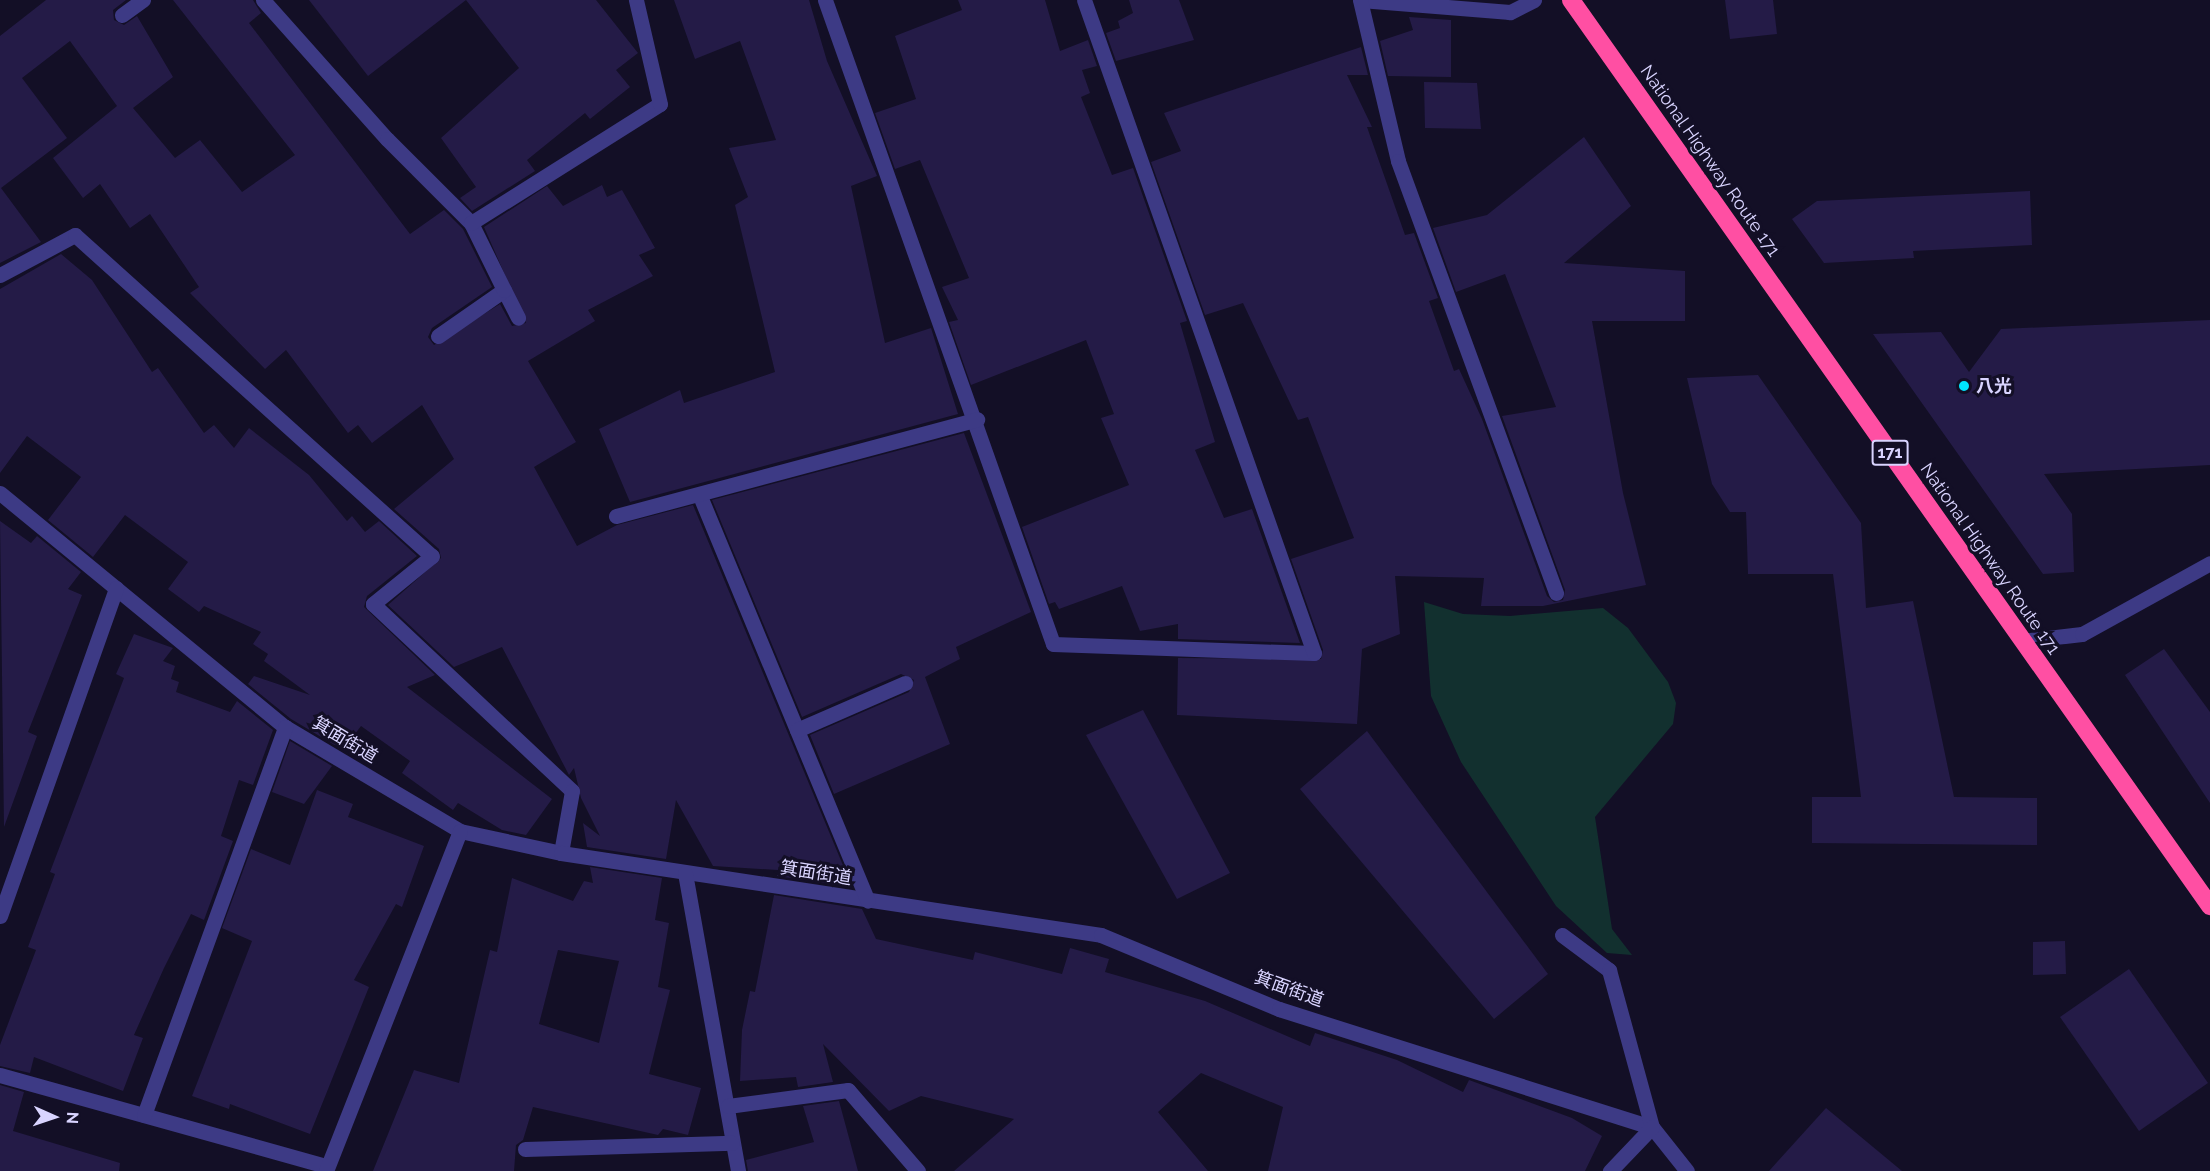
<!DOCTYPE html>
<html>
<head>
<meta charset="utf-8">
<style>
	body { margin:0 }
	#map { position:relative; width:2210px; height:1171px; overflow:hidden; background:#130f26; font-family:Raleway,"Noto Sans JP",sans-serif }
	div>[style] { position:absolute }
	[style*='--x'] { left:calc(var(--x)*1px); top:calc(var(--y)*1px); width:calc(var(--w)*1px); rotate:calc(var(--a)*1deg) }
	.green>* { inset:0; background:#12302f }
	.building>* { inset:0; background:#241b47 }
	.minor>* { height:15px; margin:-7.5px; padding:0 7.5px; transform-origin:7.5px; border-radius:7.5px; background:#3d3a85 }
	.highway>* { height:18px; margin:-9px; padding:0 9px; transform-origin:9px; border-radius:9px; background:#ff4fa3 }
	.dots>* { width:16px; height:16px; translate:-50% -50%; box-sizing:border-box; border:3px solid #130f26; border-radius:50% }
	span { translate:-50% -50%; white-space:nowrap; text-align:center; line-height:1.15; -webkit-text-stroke:6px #130f26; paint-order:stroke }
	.shield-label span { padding:2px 4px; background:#130f26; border:2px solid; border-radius:4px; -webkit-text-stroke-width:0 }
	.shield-label { font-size:16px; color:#d9d4ff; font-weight:700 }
	.street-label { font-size:18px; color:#d9d4ff }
	.poi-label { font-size:18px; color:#d9d4ff; font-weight:700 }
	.left { translate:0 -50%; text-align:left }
	.north { position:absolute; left:24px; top:1087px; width:60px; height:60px; -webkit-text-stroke:4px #130f26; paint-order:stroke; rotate:93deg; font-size:16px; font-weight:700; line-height:24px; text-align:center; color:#d9d4ff }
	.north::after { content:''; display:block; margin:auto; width:21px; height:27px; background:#d9d4ff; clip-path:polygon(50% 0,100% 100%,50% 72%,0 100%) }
</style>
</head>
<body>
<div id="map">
	<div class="green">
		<div style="clip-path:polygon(1424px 602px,1463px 614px,1510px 616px,1603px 608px,1628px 628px,1668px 682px,1676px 703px,1673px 724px,1595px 817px,1612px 929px,1632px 955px,1607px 953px,1556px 906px,1461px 762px,1431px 696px)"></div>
	</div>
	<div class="building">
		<div style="clip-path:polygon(46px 0,126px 0,113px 10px,114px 20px,124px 25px,137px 16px,173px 77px,133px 108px,175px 158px,200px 140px,242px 192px,295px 155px,173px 0,253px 0,261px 13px,249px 23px,410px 234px,444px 210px,463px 229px,492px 287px,432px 328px,428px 337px,434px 345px,500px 304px,512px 326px,526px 323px,484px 227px,547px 186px,563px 206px,602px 185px,607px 197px,622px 190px,655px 248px,639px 255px,653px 276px,588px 310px,595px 321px,528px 361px,576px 442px,534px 467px,577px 546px,617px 525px,693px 505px,852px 887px,777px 876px,778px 870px,713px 866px,676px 800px,666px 859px,587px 847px,583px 823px,600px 836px,581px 798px,574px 768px,569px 775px,502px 647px,454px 667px,388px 605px,441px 558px,439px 549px,394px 509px,454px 459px,422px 405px,372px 443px,358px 425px,348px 433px,286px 350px,265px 369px,190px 293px,199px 287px,150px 214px,130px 228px,100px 184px,83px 198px,53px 158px,117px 106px,70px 41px,22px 78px,67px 138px,1px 188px,41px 242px,0 263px,0 36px)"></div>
		<div style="clip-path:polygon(309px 0,466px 0,368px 76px)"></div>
		<div style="clip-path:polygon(466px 0,596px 0,638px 53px,616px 70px,630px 87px,590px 119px,585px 113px,527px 160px,535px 171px,472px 211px,460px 198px,476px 187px,441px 138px,519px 68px)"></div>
		<div style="clip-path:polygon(674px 0,809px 0,827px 61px,877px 176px,851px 186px,885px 343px,931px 328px,958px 414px,630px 502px,599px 429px,680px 390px,684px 403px,775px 372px,735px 205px,748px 197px,729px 148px,776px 140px,740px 41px,695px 59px)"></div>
		<div style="clip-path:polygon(958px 0,1045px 0,1060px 51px,1088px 40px,1097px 66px,1082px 70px,1090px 93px,1081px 97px,1112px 175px,1133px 168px,1187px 321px,1180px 323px,1215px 442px,1195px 450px,1224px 518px,1252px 509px,1300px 643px,1178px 639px,1178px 624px,1140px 631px,1122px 586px,1059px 609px,1055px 602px,1049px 604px,1022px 527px,1129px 485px,1101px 418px,1114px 414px,1086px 340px,971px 385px,949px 322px,958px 320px,942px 287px,969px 278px,920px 160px,895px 169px,875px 113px,916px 99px,895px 36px,962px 10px)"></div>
		<div style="clip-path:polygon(1129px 0,1179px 0,1194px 40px,1116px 61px,1106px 33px,1120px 28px,1118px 21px,1133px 13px)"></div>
		<div style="clip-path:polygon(1725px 0,1773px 0,1777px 34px,1730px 39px)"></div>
		<div style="clip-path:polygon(1409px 17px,1451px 20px,1451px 77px,1388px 76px,1380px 41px,1413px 30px)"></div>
		<div style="clip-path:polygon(1361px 47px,1368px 75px,1347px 75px,1372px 127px,1367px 127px,1405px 235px,1414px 233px,1438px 298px,1429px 301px,1454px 371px,1459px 369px,1482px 419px,1547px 596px,1554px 602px,1563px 600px,1565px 590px,1502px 416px,1556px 407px,1505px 274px,1456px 292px,1433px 228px,1487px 215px,1584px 137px,1631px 206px,1564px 263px,1685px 271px,1685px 321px,1592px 321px,1623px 493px,1646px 585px,1543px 606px,1481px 606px,1484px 578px,1395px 576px,1400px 634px,1362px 649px,1357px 724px,1177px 715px,1178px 658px,1321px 659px,1323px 650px,1291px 559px,1354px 538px,1308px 417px,1298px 420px,1243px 303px,1205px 315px,1151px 162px,1181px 151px,1164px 113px)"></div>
		<div style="clip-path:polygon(1424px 82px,1477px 83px,1481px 129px,1425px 128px)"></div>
		<div style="clip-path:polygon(2030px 191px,2032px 245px,1913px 251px,1914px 258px,1824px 263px,1792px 219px,1817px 201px)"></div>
		<div style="clip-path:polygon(61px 254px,92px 280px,152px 372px,158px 368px,204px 433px,214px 425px,234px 448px,249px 428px,309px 475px,347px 521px,352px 516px,365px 532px,379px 521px,417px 556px,367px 596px,364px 607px,435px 675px,407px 687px,552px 799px,526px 835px,502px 830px,458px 803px,453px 810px,402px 773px,410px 761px,361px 726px,343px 750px,291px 719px,248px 684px,254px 676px,310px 695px,264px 661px,268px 654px,253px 644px,261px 632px,204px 606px,199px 612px,168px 589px,188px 562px,125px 515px,93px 557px,48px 520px,81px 477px,27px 436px,0 473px,0 289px)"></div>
		<div style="clip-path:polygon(2210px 320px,2210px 465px,2044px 474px,2072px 514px,2074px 572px,2043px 574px,1873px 334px,1941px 332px,1969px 372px,2001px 329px)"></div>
		<div style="clip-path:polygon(1758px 375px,1861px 523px,1866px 608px,1913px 601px,1954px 797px,2037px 798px,2037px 845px,1812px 843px,1812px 797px,1861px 797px,1833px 574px,1748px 574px,1746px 512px,1730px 512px,1712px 484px,1687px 378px)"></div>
		<div style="clip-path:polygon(964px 433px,1031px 612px,956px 647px,960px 659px,925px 677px,950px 744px,834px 794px,810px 735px,909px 692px,914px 680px,901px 674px,802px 717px,712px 500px)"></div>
		<div style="clip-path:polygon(0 521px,31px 543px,37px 536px,81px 572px,68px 589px,82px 595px,28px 732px,37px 736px,4px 827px)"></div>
		<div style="clip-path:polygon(134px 634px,173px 648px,163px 661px,175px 666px,171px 679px,179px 682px,176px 692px,230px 712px,237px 701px,273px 730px,253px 785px,239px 780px,221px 836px,233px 841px,204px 920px,191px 914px,164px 968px,134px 1035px,143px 1038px,123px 1091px,34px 1057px,30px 1073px,0 1066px,0 1045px,36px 950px,28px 947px,55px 874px,50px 872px,124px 678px,116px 674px)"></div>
		<div style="clip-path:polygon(2164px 649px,2210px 712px,2210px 803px,2125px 675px)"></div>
		<div style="clip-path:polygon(1143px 710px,1230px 873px,1177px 899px,1086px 735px)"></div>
		<div style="clip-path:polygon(1367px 731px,1548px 974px,1494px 1019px,1300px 789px)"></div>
		<div style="clip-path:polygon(290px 741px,332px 766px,304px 804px,272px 792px)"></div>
		<div style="clip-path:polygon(317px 790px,353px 804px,348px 817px,424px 846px,402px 907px,396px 904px,354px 980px,369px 987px,310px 1134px,230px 1104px,229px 1109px,192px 1096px,252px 941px,222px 928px,251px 849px,290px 865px)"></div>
		<div style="clip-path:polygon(evenodd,590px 867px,662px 878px,655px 920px,669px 923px,658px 987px,670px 990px,649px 1074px,701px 1088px,688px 1135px,663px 1129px,658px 1135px,533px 1107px,523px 1140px,516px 1145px,514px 1171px,373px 1171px,414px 1070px,459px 1083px,490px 950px,497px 952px,512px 878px,573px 901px,584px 881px,593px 883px,590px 867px,558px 950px,619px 961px,599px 1043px,539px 1024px,558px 950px)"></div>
		<div style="clip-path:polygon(774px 895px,862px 909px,876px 939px,973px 960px,975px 952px,1062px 974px,1070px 948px,1109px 959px,1105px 972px,1205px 1001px,1310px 1046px,1315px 1033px,1397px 1060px,1463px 1092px,1469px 1080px,1572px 1118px,1602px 1136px,1585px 1171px,1268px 1171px,1283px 1107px,1201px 1073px,1158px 1112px,1208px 1171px,954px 1171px,1014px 1119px,921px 1096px,889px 1111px,823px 1044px,833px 1082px,798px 1087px,796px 1077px,740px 1081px,742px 1030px,750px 991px,755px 992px)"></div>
		<div style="clip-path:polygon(2065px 941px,2066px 974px,2033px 975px,2033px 942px)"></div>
		<div style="clip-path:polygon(2129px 969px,2208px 1083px,2139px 1131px,2060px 1017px)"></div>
		<div style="clip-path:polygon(0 1085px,24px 1092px,13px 1131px,120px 1163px,119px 1171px,0 1171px)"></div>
		<div style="clip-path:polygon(839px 1101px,858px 1171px,748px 1171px,746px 1160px,814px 1142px,803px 1106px)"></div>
		<div style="clip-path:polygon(1826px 1108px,1902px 1171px,1769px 1171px)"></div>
	</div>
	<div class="minor">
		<div style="--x:263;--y:0;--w:186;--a:48.3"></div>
		<div style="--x:387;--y:139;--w:119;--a:45"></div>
		<div style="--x:825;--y:0;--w:683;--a:70.5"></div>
		<div style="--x:1053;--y:644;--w:261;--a:2"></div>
		<div style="--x:1314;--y:653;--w:692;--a:-109.4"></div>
		<div style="--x:1534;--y:0;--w:27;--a:153"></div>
		<div style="--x:1510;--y:12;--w:150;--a:-175.4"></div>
		<div style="--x:1360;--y:0;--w:165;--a:76.7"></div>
		<div style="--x:1398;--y:161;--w:460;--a:69.9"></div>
		<div style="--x:122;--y:15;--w:26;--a:-36"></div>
		<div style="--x:0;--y:275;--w:85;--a:-28.1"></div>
		<div style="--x:75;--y:235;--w:480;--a:42"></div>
		<div style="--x:432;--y:556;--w:76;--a:140.9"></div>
		<div style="--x:373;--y:604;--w:273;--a:43.2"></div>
		<div style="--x:572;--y:791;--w:63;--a:100.1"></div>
		<div style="--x:504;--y:290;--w:31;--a:63"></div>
		<div style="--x:438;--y:336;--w:80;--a:-34.9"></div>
		<div style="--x:504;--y:290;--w:75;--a:-116.2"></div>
		<div style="--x:471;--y:223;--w:223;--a:-32.2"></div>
		<div style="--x:660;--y:104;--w:107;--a:-103"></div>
		<div style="--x:0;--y:493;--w:369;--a:39.4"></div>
		<div style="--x:285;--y:727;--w:204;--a:30.7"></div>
		<div style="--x:460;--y:831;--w:103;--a:12.3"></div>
		<div style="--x:561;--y:853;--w:546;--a:8.63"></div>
		<div style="--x:1101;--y:935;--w:193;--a:22.6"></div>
		<div style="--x:1279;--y:1009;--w:391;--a:17.6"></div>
		<div style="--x:1652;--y:1127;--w:56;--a:51.5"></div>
		<div style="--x:700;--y:496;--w:438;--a:67.5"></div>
		<div style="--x:616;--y:516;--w:374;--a:-15"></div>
		<div style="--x:2022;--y:641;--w:60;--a:-6.7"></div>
		<div style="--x:2082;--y:634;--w:146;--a:-29"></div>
		<div style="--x:797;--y:730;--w:118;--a:-23.5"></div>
		<div style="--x:685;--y:873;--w:303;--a:79.9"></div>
		<div style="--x:0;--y:916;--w:348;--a:-70.5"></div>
		<div style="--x:1562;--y:935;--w:59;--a:36.7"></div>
		<div style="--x:1609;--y:970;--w:163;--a:74.7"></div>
		<div style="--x:1652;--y:1127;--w:61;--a:133.7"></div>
		<div style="--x:0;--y:1075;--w:339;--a:15.6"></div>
		<div style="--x:728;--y:1106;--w:121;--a:-7.6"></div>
		<div style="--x:848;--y:1090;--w:107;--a:49.2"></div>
		<div style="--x:144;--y:1115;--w:413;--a:-70"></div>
		<div style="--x:525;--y:1149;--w:207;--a:-1.7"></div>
		<div style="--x:326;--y:1171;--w:365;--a:-68.5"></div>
	</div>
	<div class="highway">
		<div style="--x:1571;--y:0;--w:1109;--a:54.8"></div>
	</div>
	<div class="dots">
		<div style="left:1964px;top:386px;background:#00e5ff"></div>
	</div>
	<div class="shield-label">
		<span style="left:1890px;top:453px">171</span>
	</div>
	<div class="street-label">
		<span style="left:1710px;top:161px;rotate:55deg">National Highway Route 171</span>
		<span style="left:1990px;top:559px;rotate:55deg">National Highway Route 171</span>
		<span style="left:345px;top:740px;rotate:31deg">箕面街道</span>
		<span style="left:816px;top:873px;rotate:9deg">箕面街道</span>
		<span style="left:1289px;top:989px;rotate:20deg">箕面街道</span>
	</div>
	<div class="poi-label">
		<span class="left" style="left:1976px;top:386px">八光</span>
	</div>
	<div class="north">N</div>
</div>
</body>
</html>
